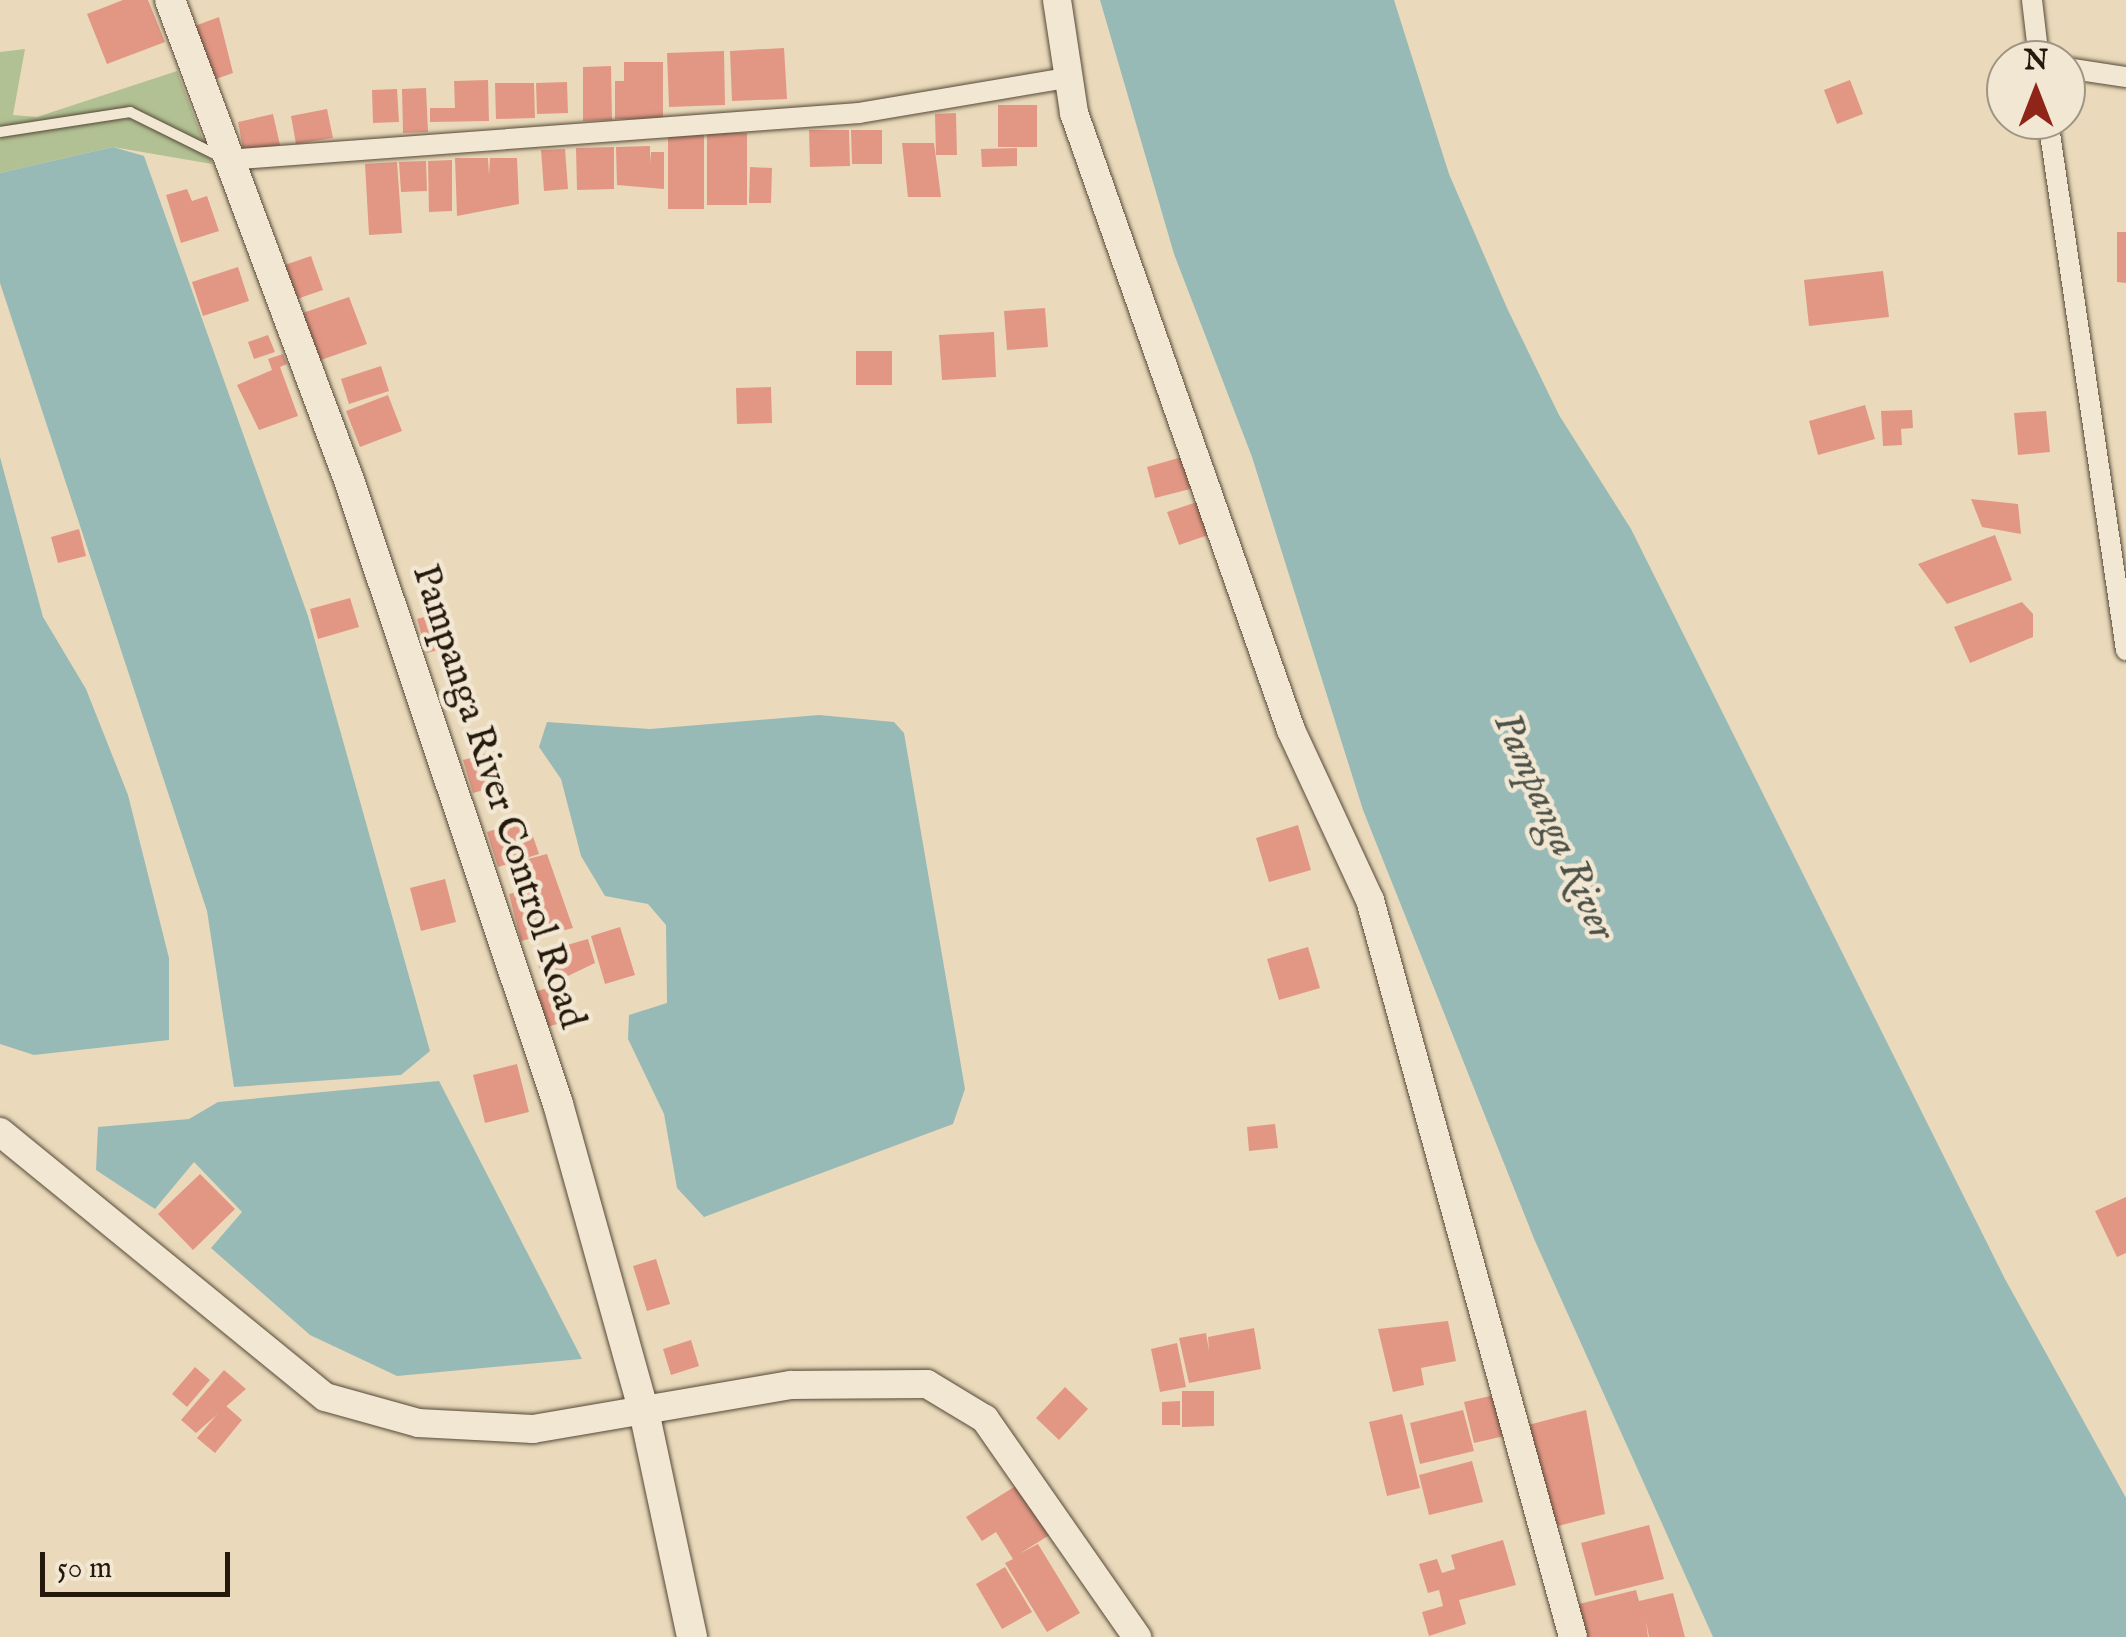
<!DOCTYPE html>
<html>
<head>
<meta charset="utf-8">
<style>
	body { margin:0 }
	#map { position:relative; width:2126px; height:1637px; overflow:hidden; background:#eadabb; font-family:"IM FELL English",serif }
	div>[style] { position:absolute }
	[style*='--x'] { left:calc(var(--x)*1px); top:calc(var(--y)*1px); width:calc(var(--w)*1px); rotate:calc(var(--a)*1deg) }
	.green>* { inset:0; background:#b2c193 }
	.water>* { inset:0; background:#98bab6 }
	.building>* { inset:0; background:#e29784 }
	.roads { filter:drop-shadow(0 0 2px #564938) drop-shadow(0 0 2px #564938) }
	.service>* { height:10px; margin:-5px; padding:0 5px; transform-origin:5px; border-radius:5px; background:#f1e7d3 }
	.minor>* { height:20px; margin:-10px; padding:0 10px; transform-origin:10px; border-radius:10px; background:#f1e7d3 }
	.tertiary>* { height:28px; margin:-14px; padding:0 14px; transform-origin:14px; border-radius:14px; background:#f1e7d3 }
	.secondary>* { height:30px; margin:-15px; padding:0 15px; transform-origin:15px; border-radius:15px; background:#f1e7d3 }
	span { translate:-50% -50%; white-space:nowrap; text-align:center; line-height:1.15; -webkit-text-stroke:9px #f1e7d3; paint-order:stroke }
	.street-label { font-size:38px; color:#25190d }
	.water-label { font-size:40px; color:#4d5148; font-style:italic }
	.north { position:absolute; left:1986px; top:40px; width:100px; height:100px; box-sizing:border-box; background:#f1e7d3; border:2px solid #9f9584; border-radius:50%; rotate:0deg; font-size:28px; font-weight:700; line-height:40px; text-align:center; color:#25190d }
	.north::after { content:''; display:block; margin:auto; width:35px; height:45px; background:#8f2418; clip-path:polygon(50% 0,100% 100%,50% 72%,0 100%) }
	.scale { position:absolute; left:40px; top:1552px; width:190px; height:45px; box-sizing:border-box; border:5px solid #25190d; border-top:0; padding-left:12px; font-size:30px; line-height:35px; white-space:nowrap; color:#25190d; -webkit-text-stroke:8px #f1e7d3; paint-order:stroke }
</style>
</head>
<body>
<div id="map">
	<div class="green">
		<div style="clip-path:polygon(25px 49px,13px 115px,37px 117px,177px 71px,212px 164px,113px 147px,0 173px,0 52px)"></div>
	</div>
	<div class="water">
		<div style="clip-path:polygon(1100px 0,1394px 0,1449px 174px,1507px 308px,1559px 415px,1631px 529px,2005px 1279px,2126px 1498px,2126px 1637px,1713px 1637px,1535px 1241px,1363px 810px,1252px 457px,1174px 254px)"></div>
		<div style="clip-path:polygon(113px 147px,144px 156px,308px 616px,430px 1051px,401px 1075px,234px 1087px,207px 911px,0 283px,0 173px)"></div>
		<div style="clip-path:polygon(0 457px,43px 617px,86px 689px,128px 795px,169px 958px,169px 1040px,34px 1055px,0 1044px)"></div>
		<div style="clip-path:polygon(819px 715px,894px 722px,904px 733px,965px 1089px,953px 1124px,704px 1217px,677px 1188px,664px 1114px,628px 1039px,629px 1015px,667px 1003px,666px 925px,648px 904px,605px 896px,581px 856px,561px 779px,539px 747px,547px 722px,650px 729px)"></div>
		<div style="clip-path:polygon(439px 1081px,582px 1359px,397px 1376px,310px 1335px,211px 1248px,242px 1212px,194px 1162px,155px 1209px,96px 1170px,98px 1127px,189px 1119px,218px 1102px)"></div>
	</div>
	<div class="building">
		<div style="clip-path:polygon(123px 0,148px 0,165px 42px,107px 64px,87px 14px)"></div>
		<div style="clip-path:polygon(219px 17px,233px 73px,213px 80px,192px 27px)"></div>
		<div style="clip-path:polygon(784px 48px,787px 99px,732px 101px,730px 51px)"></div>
		<div style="clip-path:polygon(724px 51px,725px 105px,669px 107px,667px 53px)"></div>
		<div style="clip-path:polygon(624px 62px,663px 62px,663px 119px,615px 119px,615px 81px,624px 81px)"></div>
		<div style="clip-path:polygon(611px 66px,612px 120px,583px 121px,583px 67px)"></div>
		<div style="clip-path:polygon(488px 80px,489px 121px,430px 122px,430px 108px,455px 108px,454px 81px)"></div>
		<div style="clip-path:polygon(1850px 80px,1863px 114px,1837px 124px,1824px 90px)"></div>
		<div style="clip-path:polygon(567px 82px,568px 113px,537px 114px,536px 83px)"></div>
		<div style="clip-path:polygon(495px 83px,534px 83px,535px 118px,496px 119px)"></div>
		<div style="clip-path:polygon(426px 88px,428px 132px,403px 133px,402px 89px)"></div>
		<div style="clip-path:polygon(397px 89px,399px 122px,373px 123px,372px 90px)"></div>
		<div style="clip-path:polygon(998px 105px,1037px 105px,1037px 147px,998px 147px)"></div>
		<div style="clip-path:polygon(327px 109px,333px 138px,296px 144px,291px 116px)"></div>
		<div style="clip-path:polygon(956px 113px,957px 155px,936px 155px,935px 114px)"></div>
		<div style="clip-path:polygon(273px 114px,280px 145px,244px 153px,238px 122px)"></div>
		<div style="clip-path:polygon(809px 130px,849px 130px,850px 166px,810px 167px)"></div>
		<div style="clip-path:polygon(851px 130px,882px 130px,882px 164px,852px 164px)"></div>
		<div style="clip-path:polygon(668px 133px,704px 133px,704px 209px,668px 209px)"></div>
		<div style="clip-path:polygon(707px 133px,747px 133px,747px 205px,707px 205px)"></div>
		<div style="clip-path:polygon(902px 143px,934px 143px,941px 197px,908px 197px)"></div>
		<div style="clip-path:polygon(650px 146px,650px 163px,651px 152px,664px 152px,664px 189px,617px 185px,616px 147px)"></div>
		<div style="clip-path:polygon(614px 147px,614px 189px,577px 190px,576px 148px)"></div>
		<div style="clip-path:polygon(1017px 148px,1017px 166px,982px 167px,981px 149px)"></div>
		<div style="clip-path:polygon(565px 149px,568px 189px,544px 191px,541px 150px)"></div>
		<div style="clip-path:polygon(455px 158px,488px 158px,489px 175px,490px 158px,517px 158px,519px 204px,457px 216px)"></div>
		<div style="clip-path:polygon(452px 160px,452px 211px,429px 212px,428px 161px)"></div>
		<div style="clip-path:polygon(426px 161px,427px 191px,401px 192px,399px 162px)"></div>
		<div style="clip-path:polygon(397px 162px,402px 233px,369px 235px,365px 164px)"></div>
		<div style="clip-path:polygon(750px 167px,772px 168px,771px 203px,749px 203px)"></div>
		<div style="clip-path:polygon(187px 189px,192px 201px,207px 196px,219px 231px,181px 243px,166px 195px)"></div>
		<div style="clip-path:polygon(2117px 232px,2126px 232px,2126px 283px,2117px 282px)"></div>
		<div style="clip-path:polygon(311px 256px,323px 290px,291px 301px,279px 267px)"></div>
		<div style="clip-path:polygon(238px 267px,249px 301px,203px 316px,192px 282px)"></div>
		<div style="clip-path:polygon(1883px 271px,1889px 317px,1809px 326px,1804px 280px)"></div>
		<div style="clip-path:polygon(349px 297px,367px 344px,315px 362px,297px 315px)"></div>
		<div style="clip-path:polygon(1045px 308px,1048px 347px,1007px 350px,1004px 311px)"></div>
		<div style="clip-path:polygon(994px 332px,996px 377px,942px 380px,939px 335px)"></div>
		<div style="clip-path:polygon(268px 335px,275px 352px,254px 359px,248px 342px)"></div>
		<div style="clip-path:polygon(856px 351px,892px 351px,892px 385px,856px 385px)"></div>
		<div style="clip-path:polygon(283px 354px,287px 364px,280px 367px,298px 416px,259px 430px,237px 385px,272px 370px,268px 359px)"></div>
		<div style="clip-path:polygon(381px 366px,389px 391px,349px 404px,341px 379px)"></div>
		<div style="clip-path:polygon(771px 387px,772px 423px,737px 424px,736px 388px)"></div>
		<div style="clip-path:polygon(388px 395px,402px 431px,360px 447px,346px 411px)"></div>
		<div style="clip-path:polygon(1865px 405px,1875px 439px,1818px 455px,1809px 421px)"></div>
		<div style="clip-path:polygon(1912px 410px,1913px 428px,1901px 429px,1902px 445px,1883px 446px,1881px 411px)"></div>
		<div style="clip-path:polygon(2046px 411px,2050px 452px,2018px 455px,2014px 413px)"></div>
		<div style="clip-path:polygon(1189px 455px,1198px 487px,1155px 498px,1147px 467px)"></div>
		<div style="clip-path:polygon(1971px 499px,2018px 504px,2021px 534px,1982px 527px)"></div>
		<div style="clip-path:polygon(1203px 500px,1214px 533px,1179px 545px,1167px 512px)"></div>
		<div style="clip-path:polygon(79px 529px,86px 556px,58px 563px,51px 537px)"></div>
		<div style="clip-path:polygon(1995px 535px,2012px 580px,1947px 604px,1918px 564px)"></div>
		<div style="clip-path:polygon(350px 598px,359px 627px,318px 639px,310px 609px)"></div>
		<div style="clip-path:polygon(2022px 602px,2033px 614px,2033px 637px,1970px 663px,1954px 627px)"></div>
		<div style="clip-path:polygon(446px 611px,456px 645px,427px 653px,417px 619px)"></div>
		<div style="clip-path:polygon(495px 751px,505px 784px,473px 793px,463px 760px)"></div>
		<div style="clip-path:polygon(527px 819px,539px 854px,498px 867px,487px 832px)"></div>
		<div style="clip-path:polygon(1298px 825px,1311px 870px,1269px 882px,1256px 838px)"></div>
		<div style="clip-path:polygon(547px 854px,573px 928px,521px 941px,509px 894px,536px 887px,528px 859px)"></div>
		<div style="clip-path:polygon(445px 879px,456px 922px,421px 931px,410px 888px)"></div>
		<div style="clip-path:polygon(620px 927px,635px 975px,605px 984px,591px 936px)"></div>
		<div style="clip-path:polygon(588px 939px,595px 963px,545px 987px,535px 954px)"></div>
		<div style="clip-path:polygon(1308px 947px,1320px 988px,1279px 1000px,1267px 959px)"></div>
		<div style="clip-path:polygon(567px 982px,577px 1018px,544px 1028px,534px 992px)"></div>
		<div style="clip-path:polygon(517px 1064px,529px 1112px,485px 1123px,473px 1075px)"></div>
		<div style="clip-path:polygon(1275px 1124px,1278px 1148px,1249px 1151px,1247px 1127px)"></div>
		<div style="clip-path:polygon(200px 1174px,235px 1209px,193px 1250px,158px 1214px)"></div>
		<div style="clip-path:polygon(2126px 1197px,2126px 1253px,2117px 1257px,2095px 1211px)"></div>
		<div style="clip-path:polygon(656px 1259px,670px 1304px,647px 1311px,633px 1266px)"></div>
		<div style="clip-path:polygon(1448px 1321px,1456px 1361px,1421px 1368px,1424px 1385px,1393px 1392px,1378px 1329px)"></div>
		<div style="clip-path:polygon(1254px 1328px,1261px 1369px,1189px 1383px,1179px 1338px,1206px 1333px,1209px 1351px,1208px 1337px)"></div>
		<div style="clip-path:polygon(691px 1340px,699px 1366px,671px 1375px,663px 1349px)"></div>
		<div style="clip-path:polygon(1177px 1343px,1186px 1387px,1160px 1392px,1151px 1349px)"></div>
		<div style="clip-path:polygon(195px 1367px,210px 1380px,187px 1407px,172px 1394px)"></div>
		<div style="clip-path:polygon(224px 1370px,246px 1389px,196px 1433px,181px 1420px)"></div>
		<div style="clip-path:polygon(1065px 1387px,1088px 1409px,1059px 1440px,1036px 1418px)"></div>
		<div style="clip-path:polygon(1182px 1391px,1214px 1391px,1214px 1426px,1182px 1427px)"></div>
		<div style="clip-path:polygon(1499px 1394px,1509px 1435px,1474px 1443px,1464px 1402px)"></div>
		<div style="clip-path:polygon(1180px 1401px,1180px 1425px,1162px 1425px,1162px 1402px)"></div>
		<div style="clip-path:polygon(225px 1405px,242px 1420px,215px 1453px,197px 1438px)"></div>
		<div style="clip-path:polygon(1463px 1410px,1474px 1451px,1420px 1464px,1410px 1423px)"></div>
		<div style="clip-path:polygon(1586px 1410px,1605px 1514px,1554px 1527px,1528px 1425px)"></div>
		<div style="clip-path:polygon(1402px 1414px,1420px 1488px,1387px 1496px,1369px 1422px)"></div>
		<div style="clip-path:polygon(1472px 1461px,1483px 1502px,1429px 1515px,1419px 1475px)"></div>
		<div style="clip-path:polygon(1022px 1482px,1056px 1531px,1019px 1554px,1038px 1544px,1080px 1613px,1047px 1632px,1005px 1563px,1013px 1559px,996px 1532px,982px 1541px,966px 1517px)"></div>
		<div style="clip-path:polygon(1649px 1525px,1664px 1579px,1595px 1596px,1581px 1543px)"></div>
		<div style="clip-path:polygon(1503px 1540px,1516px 1585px,1459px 1600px,1466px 1624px,1429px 1636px,1422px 1612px,1443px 1606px,1439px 1590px,1428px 1593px,1419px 1564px,1437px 1559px,1442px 1573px,1455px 1569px,1451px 1555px)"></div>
		<div style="clip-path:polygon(1005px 1567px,1032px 1612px,1002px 1629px,976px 1584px)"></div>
		<div style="clip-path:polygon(1636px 1590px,1639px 1601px,1673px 1593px,1685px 1637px,1649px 1637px,1646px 1622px,1648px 1637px,1583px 1637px,1575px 1605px)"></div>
	</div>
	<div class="roads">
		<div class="service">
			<div style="--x:0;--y:132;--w:132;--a:-8.7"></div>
			<div style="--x:130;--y:112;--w:102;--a:26.3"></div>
		</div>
		<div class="minor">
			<div style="--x:2032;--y:0;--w:60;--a:83.3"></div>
			<div style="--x:2066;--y:68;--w:61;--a:8.5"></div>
			<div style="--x:2048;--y:120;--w:536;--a:81.63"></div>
			<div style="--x:226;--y:160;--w:635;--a:-4.25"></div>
			<div style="--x:859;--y:113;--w:210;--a:-9.6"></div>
		</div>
		<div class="tertiary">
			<div style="--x:1057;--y:0;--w:114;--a:81.4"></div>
			<div style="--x:1074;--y:113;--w:654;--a:70.62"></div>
			<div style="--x:1291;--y:730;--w:187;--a:65.1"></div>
			<div style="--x:1370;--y:900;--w:764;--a:74.6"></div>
			<div style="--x:0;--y:1132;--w:419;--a:39.2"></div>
			<div style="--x:325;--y:1397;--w:97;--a:15.6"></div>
			<div style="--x:418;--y:1423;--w:115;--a:3"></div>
			<div style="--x:533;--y:1429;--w:262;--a:-9.7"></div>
			<div style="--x:791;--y:1385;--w:136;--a:-0.4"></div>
			<div style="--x:927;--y:1384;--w:68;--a:31.1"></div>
			<div style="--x:985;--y:1419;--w:266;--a:55.1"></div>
		</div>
		<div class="secondary">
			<div style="--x:170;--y:0;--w:512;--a:69.55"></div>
			<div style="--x:349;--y:480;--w:658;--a:71.48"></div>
			<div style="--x:558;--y:1104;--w:319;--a:74.4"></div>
			<div style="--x:644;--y:1411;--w:231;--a:78"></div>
		</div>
	</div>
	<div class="street-label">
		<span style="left:497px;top:797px;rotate:72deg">Pampanga River Control Road</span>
	</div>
	<div class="water-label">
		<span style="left:1553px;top:827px;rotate:66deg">Pampanga River</span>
	</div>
	<div class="north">N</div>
	<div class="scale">50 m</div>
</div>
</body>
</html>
